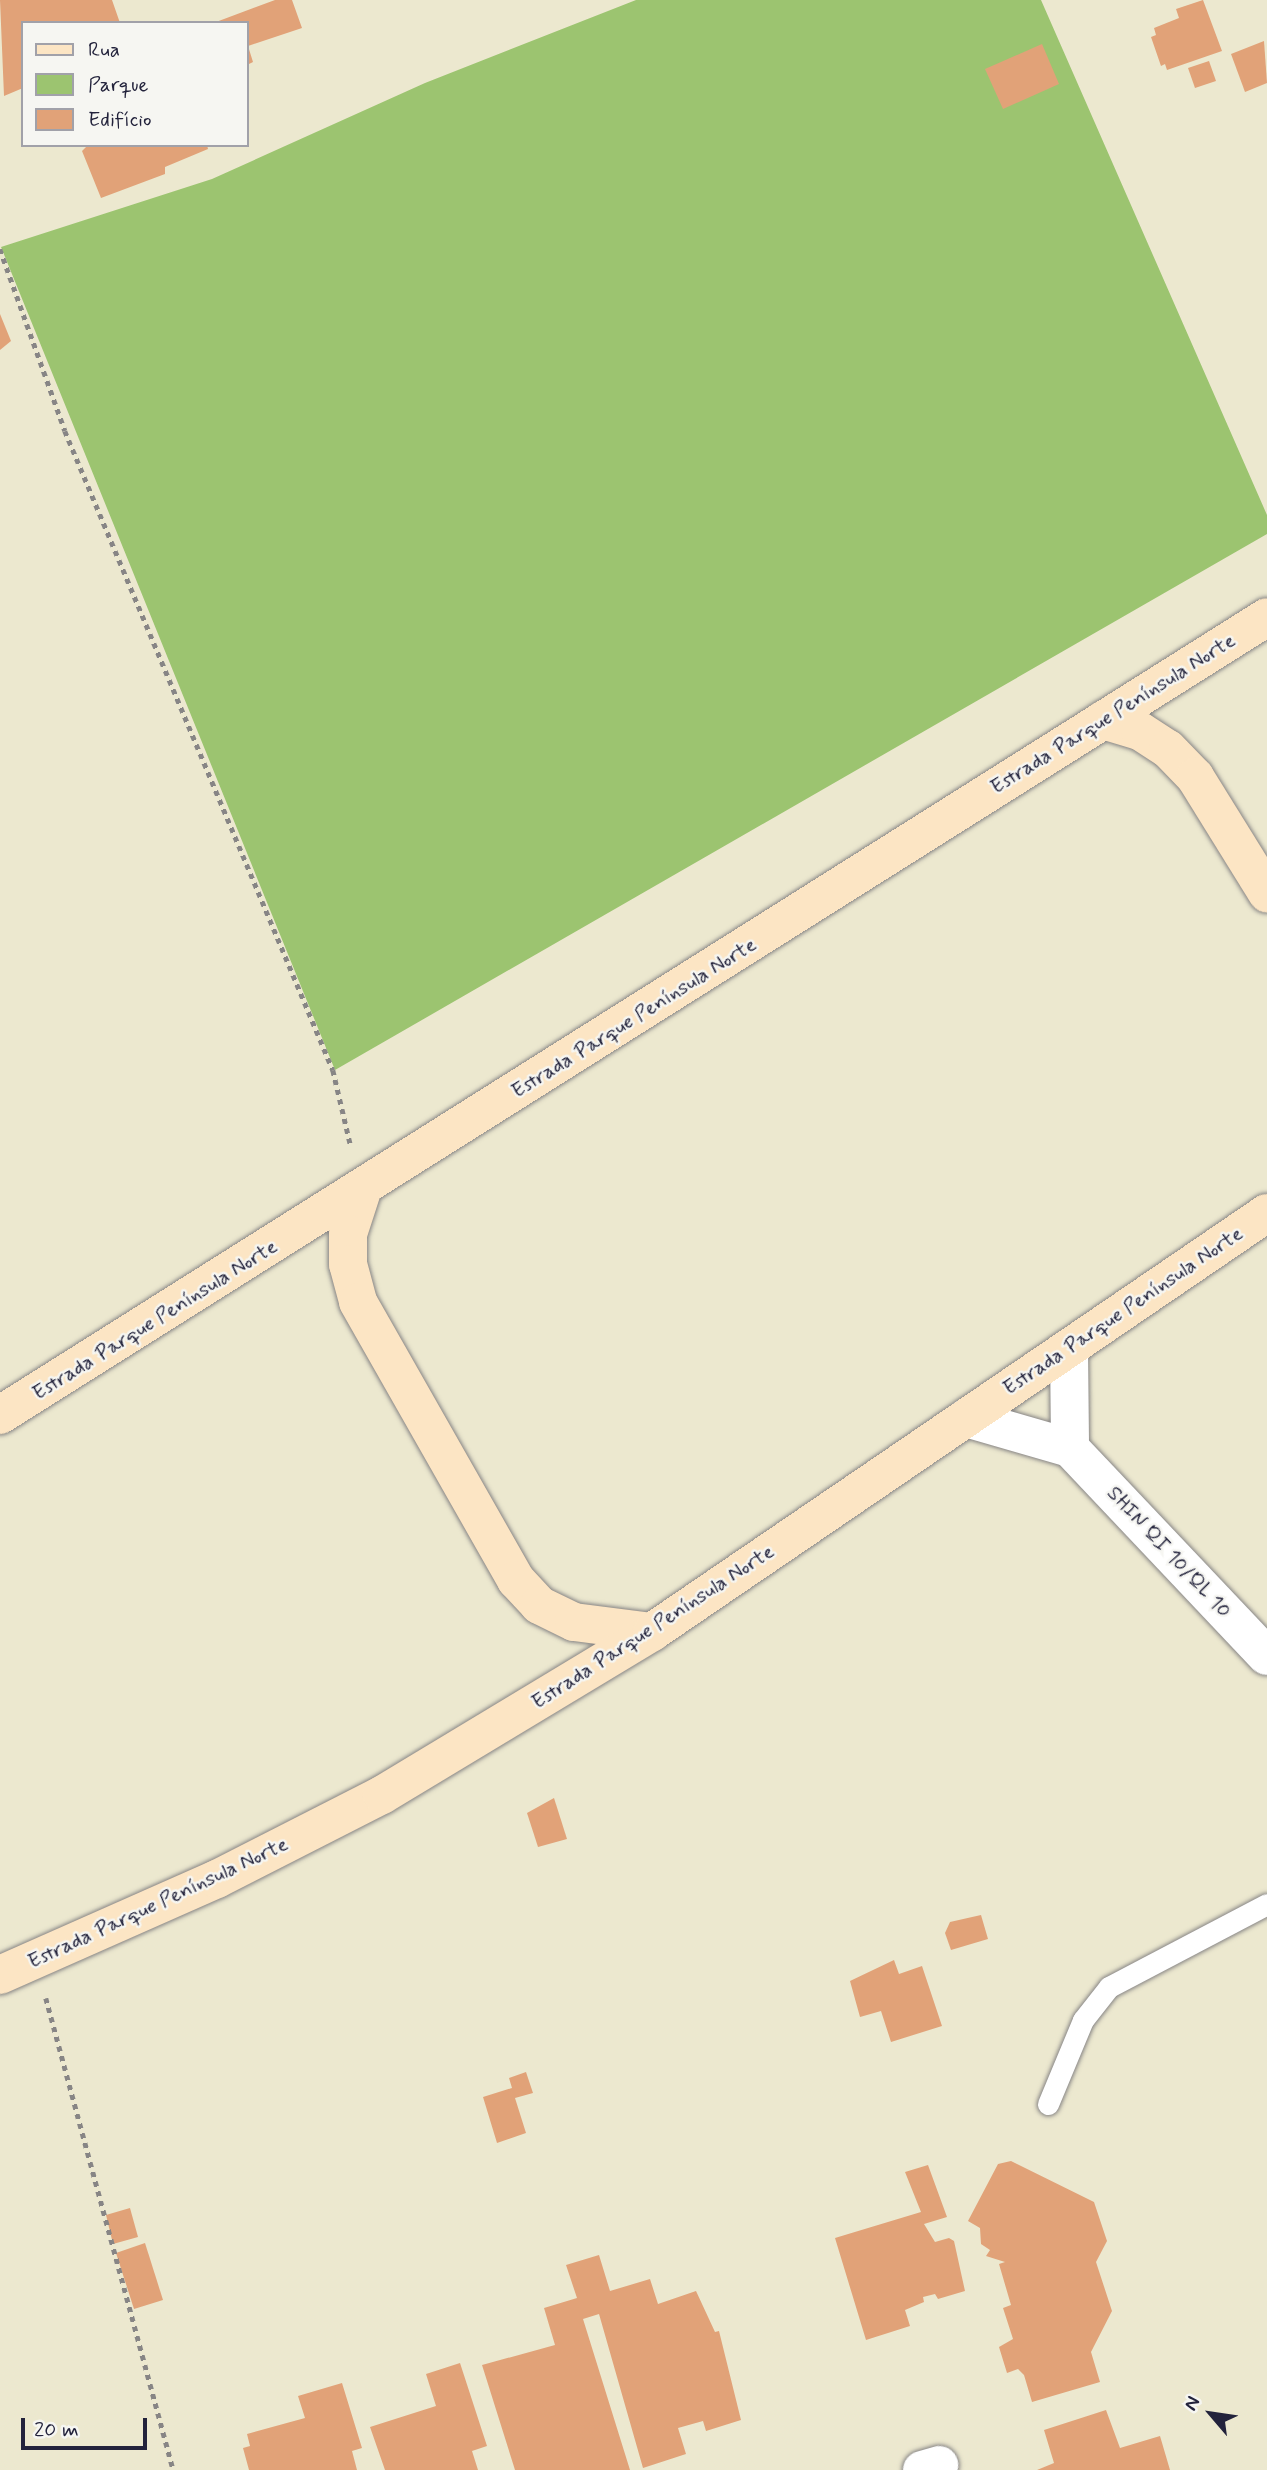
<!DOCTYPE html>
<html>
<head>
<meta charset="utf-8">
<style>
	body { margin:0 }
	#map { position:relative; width:1267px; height:2470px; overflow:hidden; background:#ece8cf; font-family:Mynerve,sans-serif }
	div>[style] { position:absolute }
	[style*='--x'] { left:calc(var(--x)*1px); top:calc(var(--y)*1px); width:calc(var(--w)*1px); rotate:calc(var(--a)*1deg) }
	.green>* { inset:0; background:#9cc470 }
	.building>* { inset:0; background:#e1a278 }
	.path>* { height:4.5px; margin-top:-2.25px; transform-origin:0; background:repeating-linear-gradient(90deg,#878585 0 5px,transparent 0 10px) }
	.roads { filter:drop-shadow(0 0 2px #878585) drop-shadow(0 0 2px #878585) }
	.service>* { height:21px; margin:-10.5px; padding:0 10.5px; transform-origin:10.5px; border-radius:10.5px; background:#fff }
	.minor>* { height:38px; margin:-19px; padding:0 19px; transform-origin:19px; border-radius:19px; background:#fff }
	.tertiary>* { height:38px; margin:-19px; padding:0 19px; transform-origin:19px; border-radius:19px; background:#fff }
	.secondary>* { height:38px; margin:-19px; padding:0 19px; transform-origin:19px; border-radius:19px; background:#fce5c4 }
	span { translate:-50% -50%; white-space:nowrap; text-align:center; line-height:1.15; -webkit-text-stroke:5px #f6f6f2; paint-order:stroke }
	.street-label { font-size:21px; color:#22223b }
	.legend { position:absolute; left:21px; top:21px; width:228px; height:126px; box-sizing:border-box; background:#f6f6f2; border:2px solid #a1a1a9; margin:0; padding:9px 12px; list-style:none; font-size:21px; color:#22223b }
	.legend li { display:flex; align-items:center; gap:14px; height:35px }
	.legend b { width:35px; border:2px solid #a1a1a9 }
	.north { position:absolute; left:1176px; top:2379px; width:70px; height:70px; -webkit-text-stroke:5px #f6f6f2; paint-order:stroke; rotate:299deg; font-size:19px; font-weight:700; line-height:28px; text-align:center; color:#22223b }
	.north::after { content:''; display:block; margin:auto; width:24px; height:32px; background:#22223b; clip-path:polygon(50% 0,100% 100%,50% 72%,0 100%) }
	.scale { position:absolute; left:21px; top:2418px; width:126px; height:32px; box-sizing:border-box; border:4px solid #22223b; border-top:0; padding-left:9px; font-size:21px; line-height:24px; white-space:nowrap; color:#22223b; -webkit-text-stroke:5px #f6f6f2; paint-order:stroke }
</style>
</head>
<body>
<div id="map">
	<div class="green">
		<div style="clip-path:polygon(636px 0,1041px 0,1267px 515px,1267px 534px,335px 1070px,1px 247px,212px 179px,425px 83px)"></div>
	</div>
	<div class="building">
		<div style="clip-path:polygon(0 0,112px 0,120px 23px,23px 23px,23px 88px,4px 96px)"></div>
		<div style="clip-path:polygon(275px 0,292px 0,302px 28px,248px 46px,253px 62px,247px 65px,247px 23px,216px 22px)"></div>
		<div style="clip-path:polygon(1203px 0,1222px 51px,1167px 70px,1165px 64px,1161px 66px,1151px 37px,1156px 35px,1154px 28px,1179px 18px,1176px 9px)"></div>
		<div style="clip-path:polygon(1264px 41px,1267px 83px,1245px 92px,1231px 54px)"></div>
		<div style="clip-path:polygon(1042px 44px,1059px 84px,1003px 109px,985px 69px)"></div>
		<div style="clip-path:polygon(1209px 61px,1216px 81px,1195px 88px,1188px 68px)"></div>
		<div style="clip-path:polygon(88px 145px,207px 145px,208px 149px,165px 167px,165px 174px,101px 198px,82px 151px)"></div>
		<div style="clip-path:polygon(0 314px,11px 341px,0 350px)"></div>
		<div style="clip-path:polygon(554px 1798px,567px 1839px,538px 1847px,527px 1813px)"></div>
		<div style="clip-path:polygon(981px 1915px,988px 1939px,951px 1950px,945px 1933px,950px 1922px)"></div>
		<div style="clip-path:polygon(894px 1960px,899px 1974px,922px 1966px,942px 2026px,891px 2042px,881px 2011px,860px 2017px,850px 1981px)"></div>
		<div style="clip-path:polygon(526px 2072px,533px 2093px,515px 2098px,526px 2133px,497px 2143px,483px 2097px,512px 2088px,509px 2078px)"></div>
		<div style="clip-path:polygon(1011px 2161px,1094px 2202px,1107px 2241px,1096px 2262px,1112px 2311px,1091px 2352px,1100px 2382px,1032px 2402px,1024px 2375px,1018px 2369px,1007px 2373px,999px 2347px,1013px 2339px,1003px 2308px,1011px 2305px,999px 2264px,1005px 2262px,986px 2256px,990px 2250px,981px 2244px,980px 2228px,968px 2221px,998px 2164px)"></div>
		<div style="clip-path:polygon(928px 2165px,947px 2217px,924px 2224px,935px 2242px,949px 2238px,954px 2241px,965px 2291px,938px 2299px,935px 2294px,923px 2297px,924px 2302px,905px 2310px,910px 2326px,866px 2340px,835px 2238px,921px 2212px,905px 2172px)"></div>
		<div style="clip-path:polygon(130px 2208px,138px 2237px,113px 2244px,106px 2215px)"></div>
		<div style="clip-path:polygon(145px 2243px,163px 2300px,134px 2309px,116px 2253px)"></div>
		<div style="clip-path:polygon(599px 2255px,610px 2291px,650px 2279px,658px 2304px,696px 2291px,715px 2332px,719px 2331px,741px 2420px,706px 2431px,703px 2421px,678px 2428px,686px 2454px,643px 2468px,599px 2314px,583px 2319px,630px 2470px,515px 2470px,482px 2365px,555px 2345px,544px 2308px,577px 2298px,566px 2265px)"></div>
		<div style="clip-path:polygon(460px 2363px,487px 2446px,472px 2451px,478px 2470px,385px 2470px,370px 2427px,436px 2406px,426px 2374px)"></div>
		<div style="clip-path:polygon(342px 2383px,362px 2448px,352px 2451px,357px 2470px,249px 2470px,243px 2448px,250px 2446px,247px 2434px,305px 2418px,298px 2396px)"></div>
		<div style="clip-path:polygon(1106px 2410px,1120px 2448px,1160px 2436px,1170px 2470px,1037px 2470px,1054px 2463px,1044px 2430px)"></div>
	</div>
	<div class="path">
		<div style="--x:0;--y:249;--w:193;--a:70.3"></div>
		<div style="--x:65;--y:431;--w:693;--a:67.25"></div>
		<div style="--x:333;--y:1070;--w:79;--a:76.8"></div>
		<div style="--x:46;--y:1998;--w:489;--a:74.9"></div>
	</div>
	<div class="roads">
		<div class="service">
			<div style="--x:1048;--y:2104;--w:91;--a:-67.4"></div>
			<div style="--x:1083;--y:2020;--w:42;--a:-51.8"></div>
			<div style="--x:1109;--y:1987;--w:178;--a:-27.7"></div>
		</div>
		<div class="minor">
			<div style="--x:922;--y:2470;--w:18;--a:-16"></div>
		</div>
		<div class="tertiary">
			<div style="--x:1069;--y:1348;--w:100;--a:89.4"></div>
			<div style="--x:966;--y:1418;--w:108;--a:16.1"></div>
			<div style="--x:1070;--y:1448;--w:286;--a:46.6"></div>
		</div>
		<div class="secondary">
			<div style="--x:1103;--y:720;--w:39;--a:17"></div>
			<div style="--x:1140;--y:731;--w:33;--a:33"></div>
			<div style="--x:1168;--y:749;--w:39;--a:46"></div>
			<div style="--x:1195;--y:777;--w:137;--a:58.2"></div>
			<div style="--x:362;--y:1191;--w:45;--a:108"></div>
			<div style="--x:348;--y:1234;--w:30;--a:90"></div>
			<div style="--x:348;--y:1264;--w:39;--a:75"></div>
			<div style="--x:358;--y:1302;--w:320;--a:60.4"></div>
			<div style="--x:516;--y:1580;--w:34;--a:47"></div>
			<div style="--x:539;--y:1605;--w:39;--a:26"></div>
			<div style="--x:574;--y:1622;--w:79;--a:7.3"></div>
			<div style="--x:0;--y:1415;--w:1497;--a:-32.2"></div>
			<div style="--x:0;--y:1975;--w:237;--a:-23.9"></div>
			<div style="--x:217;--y:1879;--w:185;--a:-27"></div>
			<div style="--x:382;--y:1795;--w:315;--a:-31.1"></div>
			<div style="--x:652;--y:1632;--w:744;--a:-34.27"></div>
		</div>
	</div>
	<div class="street-label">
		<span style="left:1113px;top:714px;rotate:-32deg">Estrada Parque Península Norte</span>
		<span style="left:634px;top:1018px;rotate:-32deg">Estrada Parque Península Norte</span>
		<span style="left:1123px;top:1311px;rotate:-34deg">Estrada Parque Península Norte</span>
		<span style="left:155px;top:1320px;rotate:-32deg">Estrada Parque Península Norte</span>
		<span style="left:1169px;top:1552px;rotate:47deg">SHIN QI 10/QL 10</span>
		<span style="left:653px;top:1627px;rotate:-33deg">Estrada Parque Península Norte</span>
		<span style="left:158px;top:1903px;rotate:-25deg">Estrada Parque Península Norte</span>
	</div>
	<ul class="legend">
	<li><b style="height:9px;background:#fce5c4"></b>Rua</li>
	<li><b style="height:19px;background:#9cc470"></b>Parque</li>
	<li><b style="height:19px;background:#e1a278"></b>Edifício</li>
	</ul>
	<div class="north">N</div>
	<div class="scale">20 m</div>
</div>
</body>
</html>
